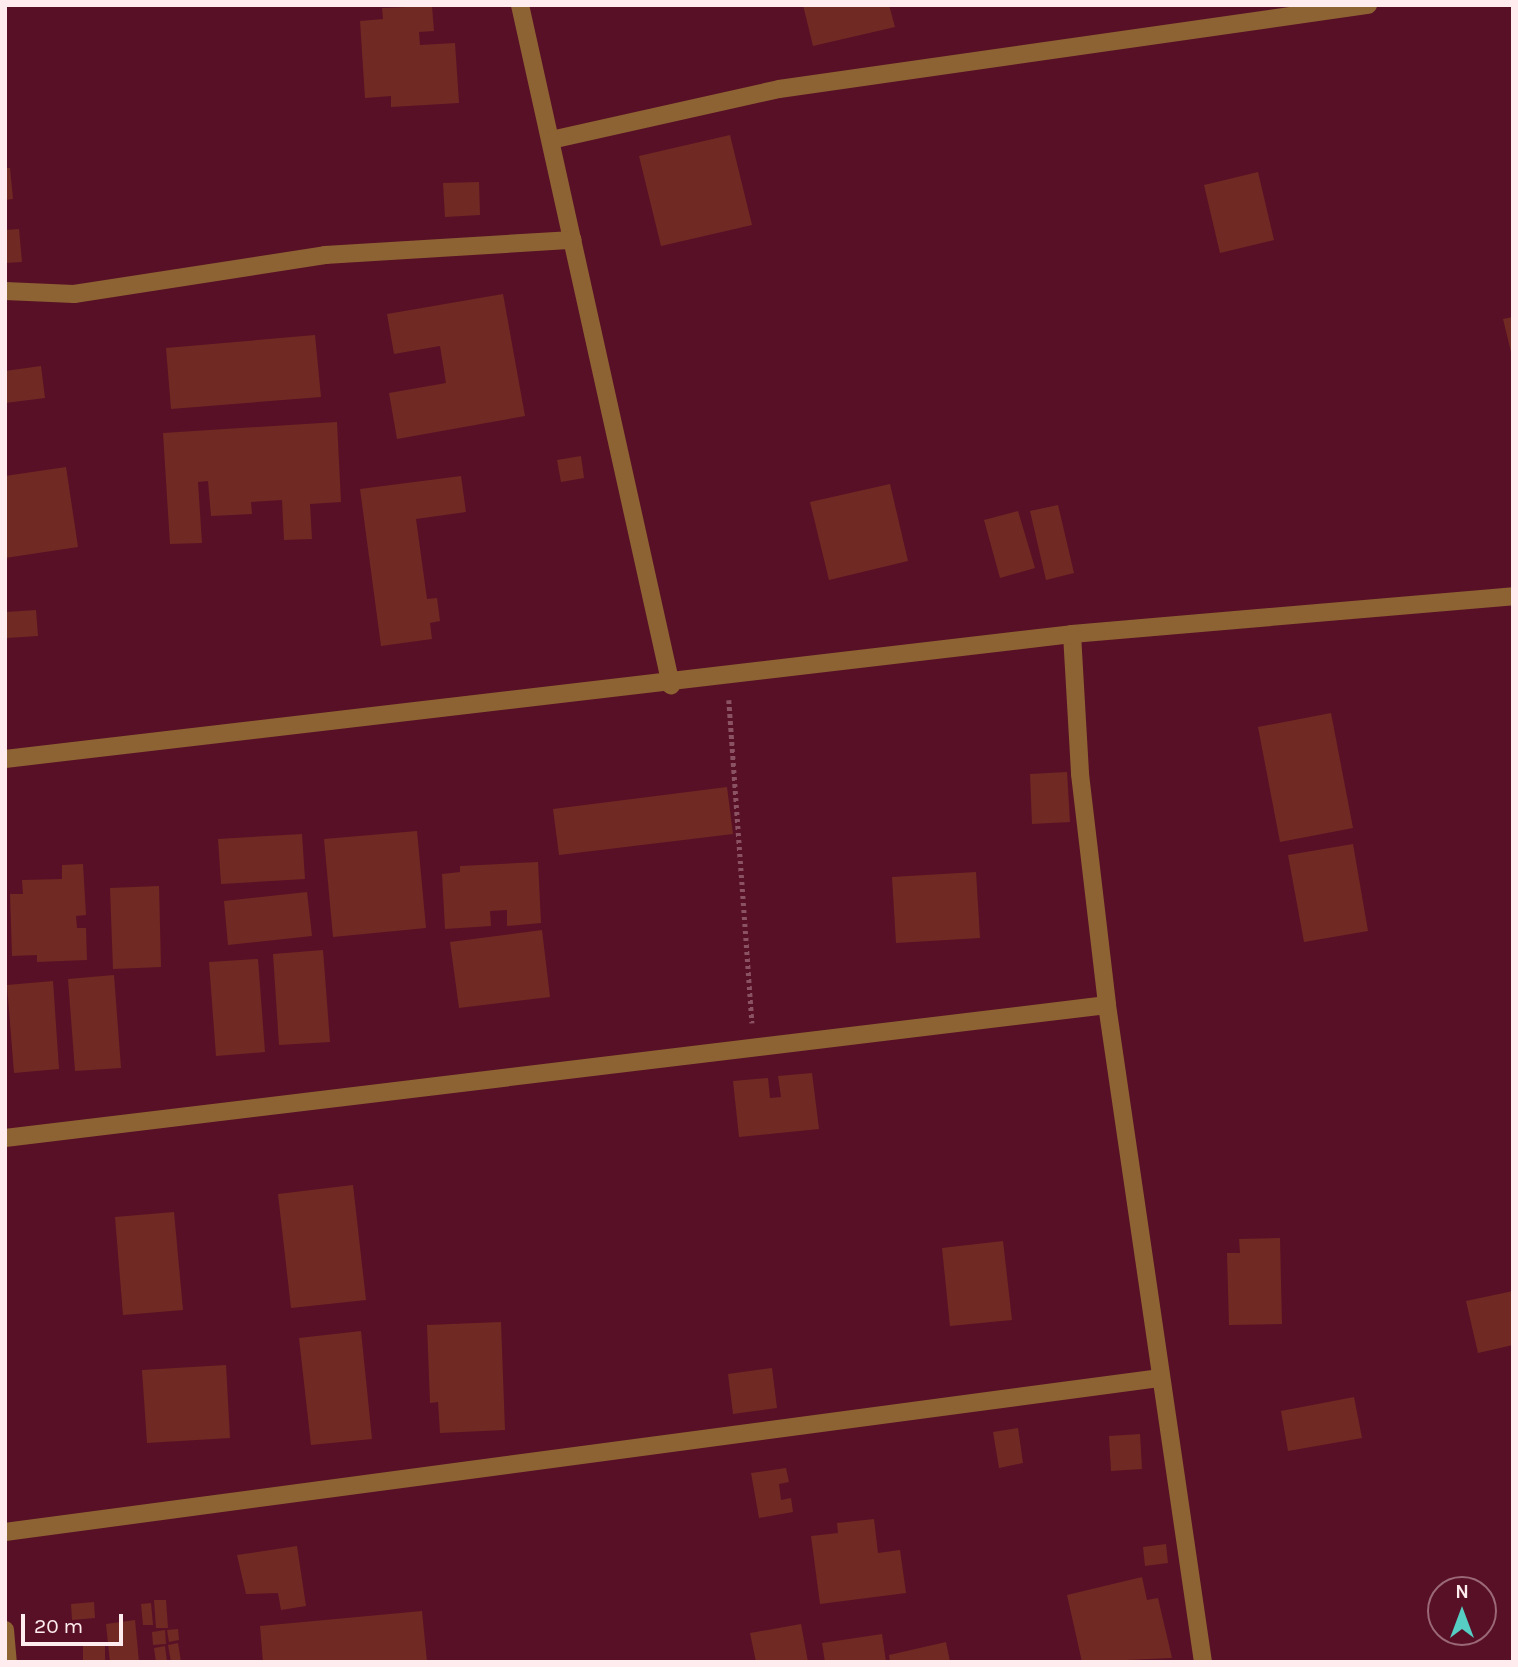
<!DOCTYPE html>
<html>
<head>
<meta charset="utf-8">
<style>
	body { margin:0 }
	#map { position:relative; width:1518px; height:1667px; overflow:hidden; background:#581026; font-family:Karla,sans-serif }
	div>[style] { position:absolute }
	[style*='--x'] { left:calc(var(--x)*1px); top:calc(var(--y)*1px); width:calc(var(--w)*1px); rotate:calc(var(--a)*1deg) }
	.building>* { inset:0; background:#712923 }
	.path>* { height:4.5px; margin-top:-2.25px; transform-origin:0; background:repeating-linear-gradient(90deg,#8a5262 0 3.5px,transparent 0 7px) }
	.minor>* { height:18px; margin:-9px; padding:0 9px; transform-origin:9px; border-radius:9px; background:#8d6333 }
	span { translate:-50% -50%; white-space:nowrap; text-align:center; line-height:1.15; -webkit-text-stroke:5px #581026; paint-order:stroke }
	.frame { position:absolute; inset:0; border:7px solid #feecee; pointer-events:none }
	.north { position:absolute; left:1427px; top:1576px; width:70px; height:70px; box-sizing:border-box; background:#581026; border:2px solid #9a6876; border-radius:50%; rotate:0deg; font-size:19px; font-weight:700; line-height:28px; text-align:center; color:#feecee }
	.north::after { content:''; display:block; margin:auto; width:24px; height:32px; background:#56cec4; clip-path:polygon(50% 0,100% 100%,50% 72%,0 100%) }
	.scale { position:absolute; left:21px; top:1614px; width:102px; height:32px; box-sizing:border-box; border:4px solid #feecee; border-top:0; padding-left:9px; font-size:21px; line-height:24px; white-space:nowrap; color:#feecee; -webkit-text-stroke:5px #581026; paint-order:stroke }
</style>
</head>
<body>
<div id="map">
	<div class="building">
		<div style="clip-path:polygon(803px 5px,889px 5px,895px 27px,813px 46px)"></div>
		<div style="clip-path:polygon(432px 6px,434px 31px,419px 32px,420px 45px,455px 43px,459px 103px,391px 107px,391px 96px,365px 98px,360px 21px,383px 19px,382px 8px)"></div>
		<div style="clip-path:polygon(730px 135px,752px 225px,661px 246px,639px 156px)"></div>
		<div style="clip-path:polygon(5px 168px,10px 168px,13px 199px,5px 200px)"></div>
		<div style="clip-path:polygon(1258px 172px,1274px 240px,1220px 253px,1204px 185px)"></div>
		<div style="clip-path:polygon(479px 182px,480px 215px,445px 217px,443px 183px)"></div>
		<div style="clip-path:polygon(19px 229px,22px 262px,5px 263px,5px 230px)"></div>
		<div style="clip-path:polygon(503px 294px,525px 416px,397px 439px,389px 393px,446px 383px,440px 346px,394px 354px,387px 314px)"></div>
		<div style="clip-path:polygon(1513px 317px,1513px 356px,1512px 356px,1503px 319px)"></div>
		<div style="clip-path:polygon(315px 335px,321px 397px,171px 409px,166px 348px)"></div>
		<div style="clip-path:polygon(41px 366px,45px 398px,5px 403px,5px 371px)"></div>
		<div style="clip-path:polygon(337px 422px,341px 502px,310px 504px,312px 539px,284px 540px,282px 500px,251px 502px,252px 514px,211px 516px,208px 481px,198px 482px,202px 543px,170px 544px,163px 433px)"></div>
		<div style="clip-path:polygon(581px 456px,584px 478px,561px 482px,557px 460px)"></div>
		<div style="clip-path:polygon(66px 467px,78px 547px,5px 558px,5px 476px)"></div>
		<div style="clip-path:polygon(461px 476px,466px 512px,416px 519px,427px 599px,437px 598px,440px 621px,430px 623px,432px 639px,381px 646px,360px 489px)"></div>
		<div style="clip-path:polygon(890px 484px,908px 561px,829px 580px,810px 502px)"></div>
		<div style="clip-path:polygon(1058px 505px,1074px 573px,1046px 580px,1030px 511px)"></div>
		<div style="clip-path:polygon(1018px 511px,1035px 568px,1000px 578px,984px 520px)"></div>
		<div style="clip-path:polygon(36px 610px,38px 636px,7px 638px,6px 612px)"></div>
		<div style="clip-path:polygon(1331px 713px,1353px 828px,1280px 842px,1258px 727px)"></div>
		<div style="clip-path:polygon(1067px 772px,1070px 822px,1032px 824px,1030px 774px)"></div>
		<div style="clip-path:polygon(727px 787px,733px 834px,559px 855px,553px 809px)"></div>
		<div style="clip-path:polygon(417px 831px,426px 928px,333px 937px,324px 839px)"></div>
		<div style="clip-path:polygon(302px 834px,305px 879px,221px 884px,218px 839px)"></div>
		<div style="clip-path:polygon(1353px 844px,1368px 931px,1304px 942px,1288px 855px)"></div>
		<div style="clip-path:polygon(538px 862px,541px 923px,507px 926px,507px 910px,490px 911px,491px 926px,445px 929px,442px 874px,460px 872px,460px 866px)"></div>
		<div style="clip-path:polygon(83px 864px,86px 915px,76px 916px,77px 928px,86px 928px,87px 960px,37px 962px,37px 955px,12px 956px,10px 894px,23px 894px,22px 880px,62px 879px,62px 865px)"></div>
		<div style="clip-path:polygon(976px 872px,980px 938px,896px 943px,892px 877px)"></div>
		<div style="clip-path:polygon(159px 886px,161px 967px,113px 969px,110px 888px)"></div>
		<div style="clip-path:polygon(307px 892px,312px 936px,228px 945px,224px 901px)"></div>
		<div style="clip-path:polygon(542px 930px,550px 997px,459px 1008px,450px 942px)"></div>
		<div style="clip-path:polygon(323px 950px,330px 1042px,279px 1045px,273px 954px)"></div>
		<div style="clip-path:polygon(258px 959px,265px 1052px,216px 1056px,209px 962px)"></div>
		<div style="clip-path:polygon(114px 975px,121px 1068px,75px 1071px,68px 979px)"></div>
		<div style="clip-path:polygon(53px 981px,59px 1069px,14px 1073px,7px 985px)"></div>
		<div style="clip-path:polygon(812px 1073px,819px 1129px,739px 1137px,733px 1081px,768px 1078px,770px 1098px,781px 1097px,778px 1076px)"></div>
		<div style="clip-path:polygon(353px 1185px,366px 1300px,291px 1308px,278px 1194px)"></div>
		<div style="clip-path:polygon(174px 1212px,183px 1310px,123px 1315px,115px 1217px)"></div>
		<div style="clip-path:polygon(1280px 1238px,1282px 1324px,1229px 1325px,1227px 1253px,1240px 1253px,1239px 1239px)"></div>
		<div style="clip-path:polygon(1003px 1241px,1012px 1320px,950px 1326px,942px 1248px)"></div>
		<div style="clip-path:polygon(1513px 1291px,1513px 1345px,1478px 1353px,1466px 1301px)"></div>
		<div style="clip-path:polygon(501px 1322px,505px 1430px,440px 1433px,438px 1402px,430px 1403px,427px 1325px)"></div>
		<div style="clip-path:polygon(361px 1331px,372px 1439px,311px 1445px,299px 1338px)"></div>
		<div style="clip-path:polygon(226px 1365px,230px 1438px,147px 1443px,142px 1370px)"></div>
		<div style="clip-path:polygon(772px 1368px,777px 1408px,733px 1414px,728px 1374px)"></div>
		<div style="clip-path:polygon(1354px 1397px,1362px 1438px,1288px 1451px,1281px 1411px)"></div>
		<div style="clip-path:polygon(1018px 1428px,1023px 1463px,999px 1468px,993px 1432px)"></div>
		<div style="clip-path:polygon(1140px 1434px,1142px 1469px,1111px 1471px,1109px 1436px)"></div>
		<div style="clip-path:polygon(786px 1468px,789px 1482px,779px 1484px,781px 1500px,791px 1498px,793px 1512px,759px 1518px,751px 1473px)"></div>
		<div style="clip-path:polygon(874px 1519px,878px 1553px,900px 1550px,906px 1593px,820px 1604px,811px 1536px,838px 1533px,837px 1523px)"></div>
		<div style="clip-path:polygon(1166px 1544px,1168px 1563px,1145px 1566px,1143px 1547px)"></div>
		<div style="clip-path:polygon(297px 1546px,306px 1606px,281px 1610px,278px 1593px,246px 1594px,237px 1555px)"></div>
		<div style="clip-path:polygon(1142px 1577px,1147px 1600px,1158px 1598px,1172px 1658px,1082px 1662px,1067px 1595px)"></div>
		<div style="clip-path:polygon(154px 1600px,166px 1600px,168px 1628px,156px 1628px)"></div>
		<div style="clip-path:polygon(94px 1602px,95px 1618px,72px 1620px,71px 1604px)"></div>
		<div style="clip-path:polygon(151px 1603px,153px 1625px,143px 1625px,141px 1604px)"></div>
		<div style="clip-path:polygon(422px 1611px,427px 1662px,263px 1662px,260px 1626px)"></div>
		<div style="clip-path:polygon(135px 1620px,139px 1662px,110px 1662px,106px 1624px)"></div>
		<div style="clip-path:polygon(801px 1624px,808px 1662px,756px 1662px,750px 1633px)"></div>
		<div style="clip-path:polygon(178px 1629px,179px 1640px,169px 1642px,167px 1630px)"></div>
		<div style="clip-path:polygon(165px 1630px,166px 1644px,153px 1645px,152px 1632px)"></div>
		<div style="clip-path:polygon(882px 1634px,886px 1662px,825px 1662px,822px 1643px)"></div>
		<div style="clip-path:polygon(946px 1642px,950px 1662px,890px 1662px,889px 1655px)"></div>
		<div style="clip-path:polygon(178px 1643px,181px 1662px,171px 1662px,168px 1645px)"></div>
		<div style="clip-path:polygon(83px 1645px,105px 1645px,105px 1662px,83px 1662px)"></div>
		<div style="clip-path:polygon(165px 1646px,167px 1662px,156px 1662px,154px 1648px)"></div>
	</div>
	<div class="path">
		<div style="--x:729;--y:700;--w:324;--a:85.9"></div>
	</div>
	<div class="minor">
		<div style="--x:520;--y:5;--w:697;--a:77.48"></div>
		<div style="--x:551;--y:140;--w:234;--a:-12.6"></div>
		<div style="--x:779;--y:89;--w:595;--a:-8.12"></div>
		<div style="--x:5;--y:291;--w:69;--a:2.5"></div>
		<div style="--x:74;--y:294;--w:254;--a:-8.8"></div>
		<div style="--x:325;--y:255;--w:248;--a:-3.5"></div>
		<div style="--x:1072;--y:634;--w:140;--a:86.7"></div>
		<div style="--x:1080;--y:774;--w:233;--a:83.3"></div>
		<div style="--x:1107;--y:1005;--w:664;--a:81.69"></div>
		<div style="--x:5;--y:759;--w:1074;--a:-6.68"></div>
		<div style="--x:1072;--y:634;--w:443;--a:-4.9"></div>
		<div style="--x:5;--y:1138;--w:1110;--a:-6.88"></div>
		<div style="--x:5;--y:1532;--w:1164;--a:-7.6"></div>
		<div style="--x:5;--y:1630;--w:32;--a:85"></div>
	</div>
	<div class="frame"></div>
	<div class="north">N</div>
	<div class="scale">20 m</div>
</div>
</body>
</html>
